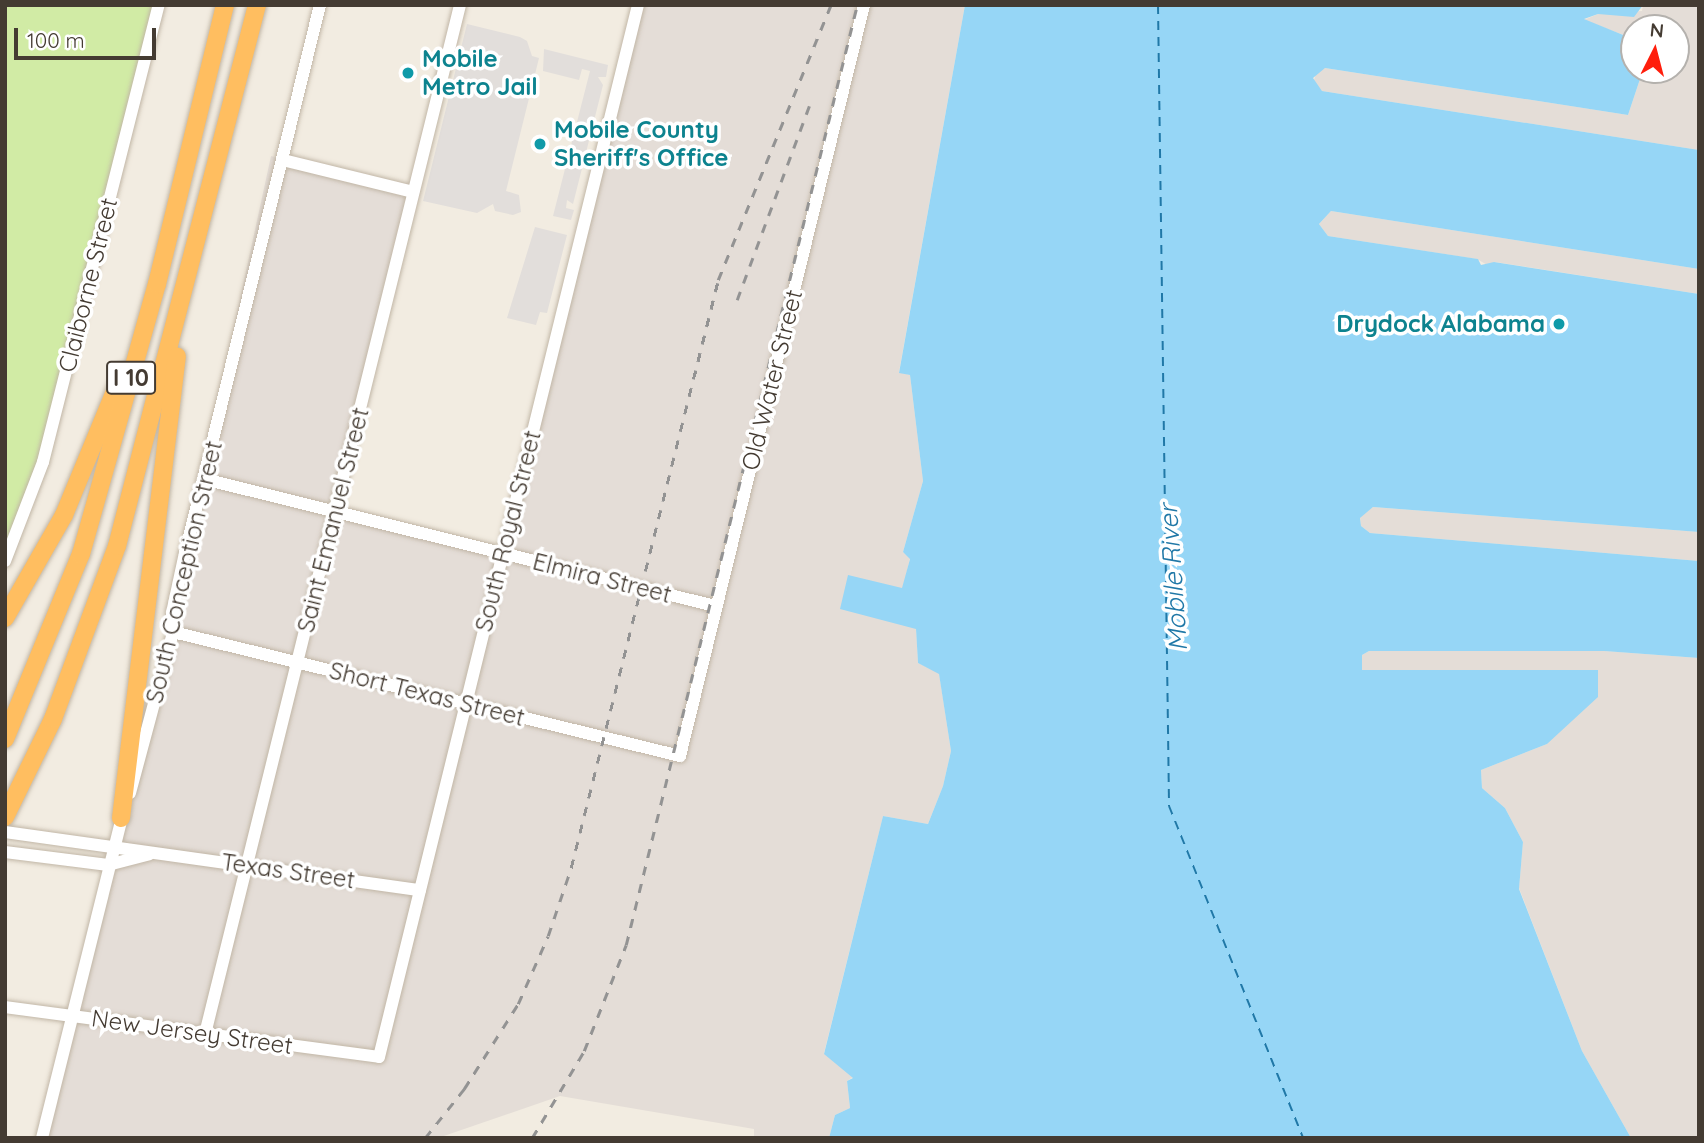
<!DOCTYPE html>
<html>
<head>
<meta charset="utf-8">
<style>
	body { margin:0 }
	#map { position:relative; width:1704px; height:1143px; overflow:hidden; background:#f2ece1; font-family:Quicksand,sans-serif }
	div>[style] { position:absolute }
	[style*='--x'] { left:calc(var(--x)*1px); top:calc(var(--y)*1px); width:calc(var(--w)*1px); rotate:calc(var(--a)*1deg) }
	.industrial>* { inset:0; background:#e4ddd7 }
	.green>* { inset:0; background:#d1eba5 }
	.parking>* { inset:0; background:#e2dedb }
	.water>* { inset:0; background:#96d6f6 }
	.ferry>* { height:2px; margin-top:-1px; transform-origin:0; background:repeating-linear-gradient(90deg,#2078a7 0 9px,transparent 0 16px) }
	.roads { filter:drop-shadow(0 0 2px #c1b6a6) drop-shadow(0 0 2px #c1b6a6) }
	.minor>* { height:12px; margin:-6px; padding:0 6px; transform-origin:6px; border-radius:6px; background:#fff }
	.highway>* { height:18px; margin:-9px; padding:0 9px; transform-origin:9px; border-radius:9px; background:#ffbe60 }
	.rail>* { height:2.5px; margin-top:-1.25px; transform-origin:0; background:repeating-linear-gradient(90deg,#939393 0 9px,transparent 0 18px) }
	.dots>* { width:19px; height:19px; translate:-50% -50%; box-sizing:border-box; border:4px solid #fff; border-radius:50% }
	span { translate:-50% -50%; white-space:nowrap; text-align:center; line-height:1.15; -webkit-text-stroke:7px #fff; paint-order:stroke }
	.shield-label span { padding:2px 5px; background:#fff; border:2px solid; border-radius:5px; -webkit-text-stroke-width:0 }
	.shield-label { font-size:23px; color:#443b32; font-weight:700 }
	.culture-label { font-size:24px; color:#0d838f; font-weight:700 }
	.left { translate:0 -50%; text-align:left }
	.right { translate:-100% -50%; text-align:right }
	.street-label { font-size:24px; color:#443b32 }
	.water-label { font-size:26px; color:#2078a7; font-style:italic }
	.frame { position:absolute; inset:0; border:7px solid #443b32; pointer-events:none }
	.north { position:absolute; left:1620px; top:14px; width:70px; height:70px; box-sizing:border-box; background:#fff; border:2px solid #b4b1ad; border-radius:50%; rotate:6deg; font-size:19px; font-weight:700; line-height:28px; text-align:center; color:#443b32 }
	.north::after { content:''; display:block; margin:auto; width:24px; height:32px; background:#ff1e0c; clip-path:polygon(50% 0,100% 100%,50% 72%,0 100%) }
	.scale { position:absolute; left:14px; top:28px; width:142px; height:32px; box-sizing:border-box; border:4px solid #443b32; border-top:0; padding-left:9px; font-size:21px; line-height:24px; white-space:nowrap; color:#443b32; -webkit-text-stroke:5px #fff; paint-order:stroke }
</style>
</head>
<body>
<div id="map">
	<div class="industrial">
		<div style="clip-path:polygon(638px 5px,965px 5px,899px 372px,910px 375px,923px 481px,903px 552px,910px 558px,903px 588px,840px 608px,916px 628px,918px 663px,939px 673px,951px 751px,943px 786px,928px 824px,883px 816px,824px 1053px,853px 1077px,847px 1081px,850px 1108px,835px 1115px,829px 1138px,754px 1138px,754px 1129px,560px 1096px,438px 1138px,42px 1138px,172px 613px,271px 156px,420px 192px,336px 512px,502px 553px)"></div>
		<div style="clip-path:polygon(1643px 5px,1699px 5px,1699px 150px,1322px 91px,1313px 83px,1317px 71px,1325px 68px,1628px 115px,1641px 76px,1652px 78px,1653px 70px,1676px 70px,1676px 28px,1634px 28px,1634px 39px,1584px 20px,1598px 14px,1642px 11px)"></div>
		<div style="clip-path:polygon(1331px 211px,1699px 269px,1699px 294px,1495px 262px,1489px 266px,1477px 259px,1328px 236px,1319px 224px)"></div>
		<div style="clip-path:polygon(1373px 507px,1699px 532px,1699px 561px,1370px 533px,1361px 526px,1360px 516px)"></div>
		<div style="clip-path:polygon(1369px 651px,1604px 651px,1699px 658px,1699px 1138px,1631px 1138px,1582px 1051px,1519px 888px,1523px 842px,1505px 808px,1482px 788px,1481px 770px,1547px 744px,1598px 671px,1362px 670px,1362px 655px)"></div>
	</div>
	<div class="green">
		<div style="clip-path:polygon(5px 5px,159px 5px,43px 462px,5px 548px)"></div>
	</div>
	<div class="parking">
		<div style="clip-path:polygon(467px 24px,520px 37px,527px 41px,532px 56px,539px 58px,506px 191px,519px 195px,521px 212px,513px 215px,495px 211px,493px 204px,477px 213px,423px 201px)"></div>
		<div style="clip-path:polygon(544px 49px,608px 65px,606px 77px,598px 77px,603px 85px,573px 204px,567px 200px,566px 208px,574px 210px,571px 220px,553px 216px,590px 71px,582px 69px,579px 80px,543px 71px)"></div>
		<div style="clip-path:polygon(535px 227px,567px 235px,547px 313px,540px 312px,536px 325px,507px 318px)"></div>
	</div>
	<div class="water">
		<div style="clip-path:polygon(965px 5px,1643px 5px,1634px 17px,1598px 14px,1584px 19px,1633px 39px,1634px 70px,1653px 70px,1652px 78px,1641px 76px,1628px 115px,1325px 68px,1313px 78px,1322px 91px,1699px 150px,1699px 269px,1331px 211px,1319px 224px,1328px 236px,1478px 259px,1481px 265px,1494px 262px,1699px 294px,1699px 532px,1373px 507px,1360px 518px,1361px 526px,1370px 533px,1699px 561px,1699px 658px,1604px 651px,1369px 651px,1362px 655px,1362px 670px,1598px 670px,1598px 697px,1547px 744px,1481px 770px,1482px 788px,1505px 808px,1523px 842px,1519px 889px,1582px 1051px,1631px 1138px,829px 1138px,835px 1115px,850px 1108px,847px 1081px,853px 1078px,824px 1054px,883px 816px,928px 824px,943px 786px,951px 751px,939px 674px,918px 663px,916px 629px,840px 609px,848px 575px,902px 588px,910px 559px,903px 552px,923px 481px,910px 375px,899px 373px)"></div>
	</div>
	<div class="ferry">
		<div style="--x:1158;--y:5;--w:801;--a:89.21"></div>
		<div style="--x:1169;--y:806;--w:358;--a:68"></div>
	</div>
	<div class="roads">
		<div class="minor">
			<div style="--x:283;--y:160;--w:134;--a:13.8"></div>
			<div style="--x:204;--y:479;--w:527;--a:13.96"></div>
			<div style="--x:5;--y:561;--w:106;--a:-69"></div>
			<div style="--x:43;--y:462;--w:471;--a:-75.8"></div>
			<div style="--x:173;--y:632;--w:522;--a:13.74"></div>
			<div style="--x:680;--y:756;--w:773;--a:-76.23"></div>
			<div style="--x:130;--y:793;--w:167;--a:-75"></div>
			<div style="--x:173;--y:632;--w:19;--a:-93"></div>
			<div style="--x:172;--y:613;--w:61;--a:-77.8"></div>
			<div style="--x:185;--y:553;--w:564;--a:-76.16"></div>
			<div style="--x:5;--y:832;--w:419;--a:8"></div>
			<div style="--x:5;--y:852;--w:104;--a:7.2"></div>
			<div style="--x:108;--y:865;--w:43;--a:-14.7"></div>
			<div style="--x:5;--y:1007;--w:377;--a:7.6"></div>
			<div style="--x:379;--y:1057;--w:1083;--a:-76.17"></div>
			<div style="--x:205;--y:1034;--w:1060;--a:-76.08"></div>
			<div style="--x:42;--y:1138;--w:338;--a:-76"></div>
		</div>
		<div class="highway">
			<div style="--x:5;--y:618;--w:119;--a:-60.2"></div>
			<div style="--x:64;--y:515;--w:155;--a:-67.6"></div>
			<div style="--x:5;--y:739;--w:200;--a:-67.7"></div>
			<div style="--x:81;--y:554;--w:280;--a:-74.3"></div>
			<div style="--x:157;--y:284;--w:287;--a:-76.3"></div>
			<div style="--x:5;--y:817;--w:109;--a:-63.9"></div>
			<div style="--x:53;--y:719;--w:184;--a:-69.7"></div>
			<div style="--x:117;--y:546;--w:559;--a:-75.49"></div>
			<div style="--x:121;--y:818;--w:465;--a:-83.1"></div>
		</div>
	</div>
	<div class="rail">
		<div style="--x:737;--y:300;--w:212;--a:-69.6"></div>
		<div style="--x:425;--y:1138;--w:63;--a:-51.5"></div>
		<div style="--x:464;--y:1089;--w:101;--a:-57.6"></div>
		<div style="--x:518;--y:1004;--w:74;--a:-66.2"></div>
		<div style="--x:548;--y:936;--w:72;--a:-71.3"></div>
		<div style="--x:571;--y:868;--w:606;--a:-75.96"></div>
		<div style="--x:718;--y:280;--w:297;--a:-67.7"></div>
		<div style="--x:532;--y:1138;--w:101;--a:-59.1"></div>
		<div style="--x:584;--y:1051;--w:114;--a:-68.4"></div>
		<div style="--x:626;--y:945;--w:968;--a:-76.19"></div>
	</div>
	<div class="dots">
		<div style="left:408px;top:73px;background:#0f9aa8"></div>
		<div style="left:540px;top:144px;background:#0f9aa8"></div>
		<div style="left:1559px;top:324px;background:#0f9aa8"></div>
	</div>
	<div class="shield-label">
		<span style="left:131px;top:378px">I 10</span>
	</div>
	<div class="culture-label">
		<span class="left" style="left:422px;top:73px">Mobile<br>Metro Jail</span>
		<span class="left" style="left:554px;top:144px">Mobile County<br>Sheriff's Office</span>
		<span class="right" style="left:1545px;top:324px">Drydock Alabama</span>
	</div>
	<div class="street-label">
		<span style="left:88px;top:285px;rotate:-76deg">Claiborne Street</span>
		<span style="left:772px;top:380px;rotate:-76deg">Old Water Street</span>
		<span style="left:333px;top:520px;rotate:-76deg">Saint Emanuel Street</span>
		<span style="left:508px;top:531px;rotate:-76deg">South Royal Street</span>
		<span style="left:184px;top:572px;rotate:-77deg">South Conception Street</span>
		<span style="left:602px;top:578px;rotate:14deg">Elmira Street</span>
		<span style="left:427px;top:694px;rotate:14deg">Short Texas Street</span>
		<span style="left:288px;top:871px;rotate:8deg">Texas Street</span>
		<span style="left:192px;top:1032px;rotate:8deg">New Jersey Street</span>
	</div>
	<div class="water-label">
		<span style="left:1173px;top:578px;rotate:-94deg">Mobile River</span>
	</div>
	<div class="frame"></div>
	<div class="north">N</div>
	<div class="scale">100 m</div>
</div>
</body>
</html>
